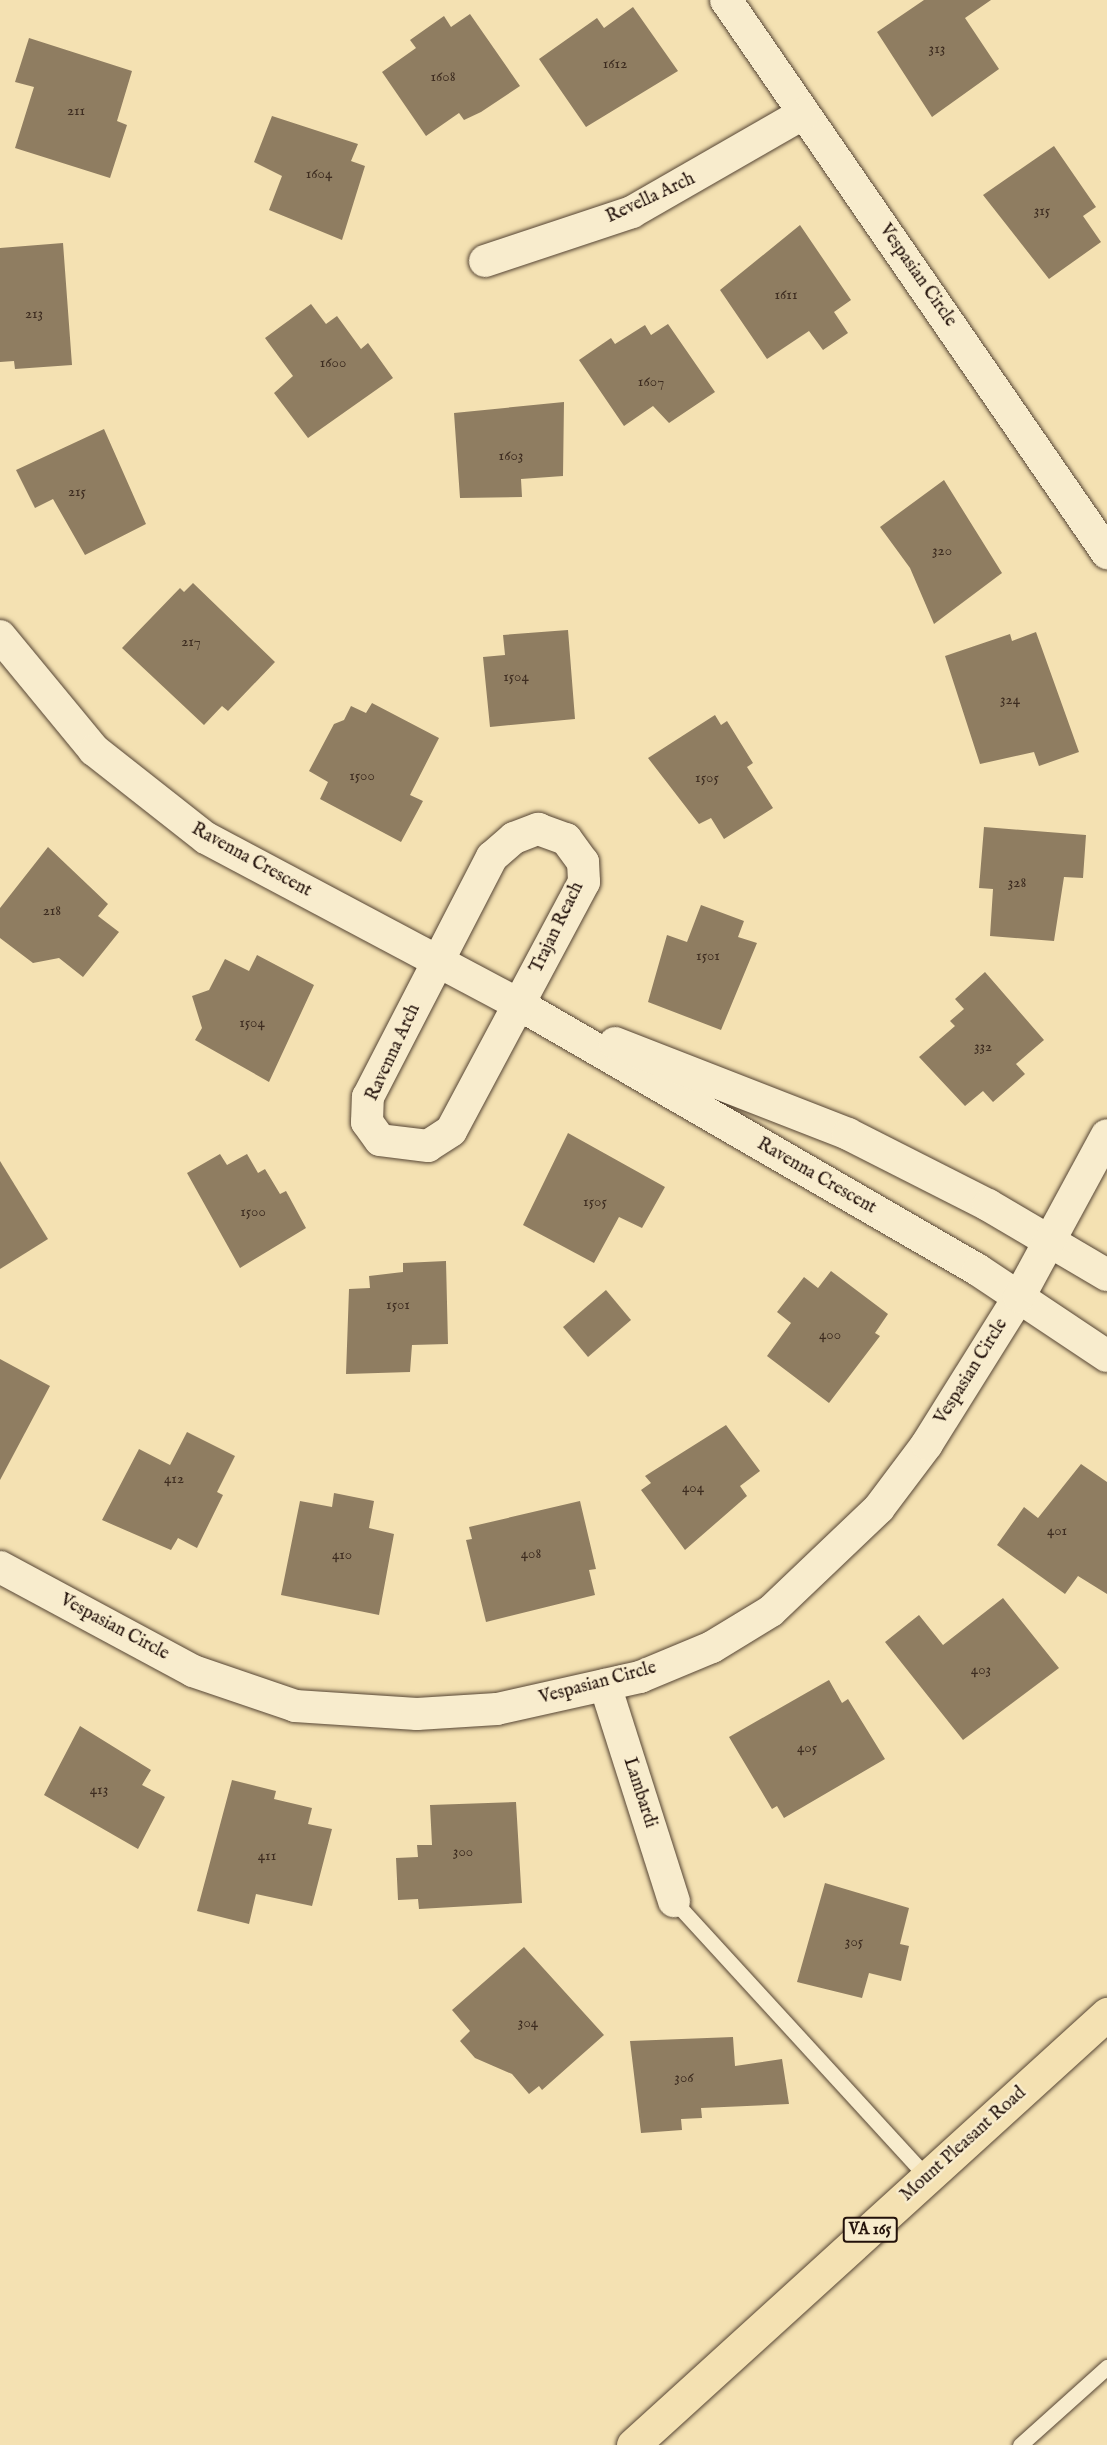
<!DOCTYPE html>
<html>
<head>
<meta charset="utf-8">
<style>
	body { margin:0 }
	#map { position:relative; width:1107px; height:2445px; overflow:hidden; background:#f4e1b2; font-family:"IM FELL English",serif }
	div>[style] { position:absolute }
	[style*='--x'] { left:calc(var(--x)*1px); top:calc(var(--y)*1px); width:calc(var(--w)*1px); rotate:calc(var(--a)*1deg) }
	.building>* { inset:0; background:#8f7d61 }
	.roads { filter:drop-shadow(0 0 2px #564534) drop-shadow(0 0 2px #564534) }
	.lane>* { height:15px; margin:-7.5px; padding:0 7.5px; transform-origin:7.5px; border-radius:7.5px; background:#f8eccd }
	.street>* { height:32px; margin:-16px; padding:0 16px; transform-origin:16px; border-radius:16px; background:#f8eccd }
	.highway>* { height:33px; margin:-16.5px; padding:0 16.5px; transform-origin:16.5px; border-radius:16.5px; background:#f4e1b2 }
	span { translate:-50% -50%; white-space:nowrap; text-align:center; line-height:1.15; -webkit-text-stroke:5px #f8eccd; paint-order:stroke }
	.number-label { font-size:15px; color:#3d2c20 }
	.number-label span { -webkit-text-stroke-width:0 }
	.shield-label span { padding:2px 4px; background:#f8eccd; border:2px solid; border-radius:4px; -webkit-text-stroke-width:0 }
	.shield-label { font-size:16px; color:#22110a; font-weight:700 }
	.street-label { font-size:18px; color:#22110a }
</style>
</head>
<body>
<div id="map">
	<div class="building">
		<div style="clip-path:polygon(924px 0,991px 0,965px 18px,999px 69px,932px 117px,877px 32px)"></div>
		<div style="clip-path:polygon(633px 7px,678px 71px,586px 127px,539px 59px,597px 18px,604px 28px)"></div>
		<div style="clip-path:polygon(470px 14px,520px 86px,481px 112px,464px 120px,459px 113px,426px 136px,382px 72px,416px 48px,410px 40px,444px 16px,451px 27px)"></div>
		<div style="clip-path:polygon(29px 38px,132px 71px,117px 121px,127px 125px,110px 178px,15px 148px,34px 87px,15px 82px)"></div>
		<div style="clip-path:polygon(272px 116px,358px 144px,351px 161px,365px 166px,342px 240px,269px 210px,282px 176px,254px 162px)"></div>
		<div style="clip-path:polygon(1054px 146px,1096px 207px,1083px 216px,1101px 242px,1049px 279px,983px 195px)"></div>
		<div style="clip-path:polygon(800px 225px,851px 300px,834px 312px,848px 333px,823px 350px,809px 331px,767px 359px,720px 290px)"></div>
		<div style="clip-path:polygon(63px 243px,72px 365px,15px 369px,14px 361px,0 362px,0 248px)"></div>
		<div style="clip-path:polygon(311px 304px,326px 324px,337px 316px,361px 349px,368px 343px,393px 378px,308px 438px,274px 393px,293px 376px,265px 338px)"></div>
		<div style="clip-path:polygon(668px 324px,715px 392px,669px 423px,653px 406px,624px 426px,579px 360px,611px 338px,615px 344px,645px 325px,651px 335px)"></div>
		<div style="clip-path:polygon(564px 402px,563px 476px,521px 479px,522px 497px,460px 498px,454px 413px)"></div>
		<div style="clip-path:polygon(104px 429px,146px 524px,85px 555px,53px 499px,35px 508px,16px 470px)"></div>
		<div style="clip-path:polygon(944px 480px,1002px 573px,934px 624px,910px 568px,880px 527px)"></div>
		<div style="clip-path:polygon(193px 583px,275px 662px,228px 711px,222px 706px,204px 725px,122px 648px,180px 588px,184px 592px)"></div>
		<div style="clip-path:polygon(568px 630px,575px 719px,490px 727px,483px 657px,505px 655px,503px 635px)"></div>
		<div style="clip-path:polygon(1036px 632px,1079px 752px,1039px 766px,1034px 752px,980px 764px,945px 656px,1010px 634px,1012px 641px)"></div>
		<div style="clip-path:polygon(372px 703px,439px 738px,410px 795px,423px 801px,401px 842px,320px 799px,328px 782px,309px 771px,334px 724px,344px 720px,351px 706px,366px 713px)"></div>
		<div style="clip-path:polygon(715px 715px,721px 725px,727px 721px,753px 763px,747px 767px,773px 808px,724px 839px,711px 818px,699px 824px,648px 758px)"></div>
		<div style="clip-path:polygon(984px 827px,1086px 835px,1083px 878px,1064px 877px,1054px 941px,990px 936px,993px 889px,979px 888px)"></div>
		<div style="clip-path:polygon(48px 847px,108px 904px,98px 916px,119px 932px,83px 977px,59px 958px,33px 963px,0 938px,0 908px)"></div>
		<div style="clip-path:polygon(701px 905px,744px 921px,738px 937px,757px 943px,721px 1030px,648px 1002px,667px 935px,687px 942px)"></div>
		<div style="clip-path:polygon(257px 955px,314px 985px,269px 1082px,195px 1040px,202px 1028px,192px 996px,209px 990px,225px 959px,249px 971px)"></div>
		<div style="clip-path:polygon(985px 972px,1044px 1040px,1016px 1064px,1025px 1074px,993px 1102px,983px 1091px,965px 1106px,919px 1057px,955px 1026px,950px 1021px,964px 1009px,955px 999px)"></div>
		<div style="clip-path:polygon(568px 1133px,665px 1187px,642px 1228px,619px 1217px,594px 1263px,523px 1225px)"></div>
		<div style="clip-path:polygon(220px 1154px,227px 1165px,247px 1154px,258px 1173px,265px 1169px,280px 1194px,286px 1191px,306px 1228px,240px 1268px,187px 1173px)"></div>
		<div style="clip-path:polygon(0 1161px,48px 1239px,0 1269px)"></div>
		<div style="clip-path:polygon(446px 1261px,448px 1344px,412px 1345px,410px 1372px,346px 1374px,349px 1289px,370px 1288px,369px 1276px,403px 1272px,403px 1263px)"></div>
		<div style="clip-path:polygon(831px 1271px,888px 1314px,875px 1333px,880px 1336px,829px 1403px,767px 1356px,791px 1323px,777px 1312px,804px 1277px,818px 1288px)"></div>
		<div style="clip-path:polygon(606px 1290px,631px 1320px,588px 1357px,563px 1327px)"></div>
		<div style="clip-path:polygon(0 1359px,50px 1386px,0 1480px)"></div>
		<div style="clip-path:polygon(726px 1425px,760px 1471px,740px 1486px,747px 1496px,685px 1550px,641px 1490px,651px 1483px,645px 1476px)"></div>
		<div style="clip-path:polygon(187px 1432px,235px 1456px,217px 1492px,223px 1495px,197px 1548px,178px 1538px,171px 1550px,102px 1520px,139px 1449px,170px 1465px)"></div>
		<div style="clip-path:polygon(1081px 1464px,1107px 1482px,1107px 1594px,1078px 1576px,1065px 1594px,997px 1545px,1024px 1507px,1038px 1518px)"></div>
		<div style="clip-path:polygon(334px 1493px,374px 1501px,369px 1528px,394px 1534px,379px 1615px,281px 1595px,300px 1501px,332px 1507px)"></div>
		<div style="clip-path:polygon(580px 1501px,596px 1569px,589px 1570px,595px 1595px,486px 1622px,466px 1540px,472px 1539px,469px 1527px)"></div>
		<div style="clip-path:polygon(1003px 1598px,1059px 1668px,963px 1740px,885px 1642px,919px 1615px,943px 1645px)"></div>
		<div style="clip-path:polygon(829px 1680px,842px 1703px,848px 1699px,885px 1759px,784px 1818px,777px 1806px,772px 1809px,729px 1737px)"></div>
		<div style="clip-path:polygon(80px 1726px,151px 1770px,142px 1785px,165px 1797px,138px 1849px,44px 1795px)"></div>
		<div style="clip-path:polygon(232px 1780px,276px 1791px,274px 1799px,312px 1808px,308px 1824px,332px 1829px,312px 1906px,256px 1894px,249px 1924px,197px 1911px)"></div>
		<div style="clip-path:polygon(516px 1802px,522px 1903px,419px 1909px,418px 1899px,398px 1900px,396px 1858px,418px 1857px,417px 1845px,432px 1845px,430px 1805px)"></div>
		<div style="clip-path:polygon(825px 1883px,909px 1908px,900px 1944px,909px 1946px,901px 1981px,869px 1973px,862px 1998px,797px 1982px)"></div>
		<div style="clip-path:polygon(524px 1947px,604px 2035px,542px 2090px,539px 2086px,529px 2094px,512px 2074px,475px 2058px,460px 2041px,470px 2031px,452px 2010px)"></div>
		<div style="clip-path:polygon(733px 2037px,735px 2066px,782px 2059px,789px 2104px,701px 2108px,702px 2118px,681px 2119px,682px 2130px,641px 2133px,630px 2041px)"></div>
	</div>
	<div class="roads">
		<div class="lane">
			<div style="--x:674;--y:1901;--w:376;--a:47.5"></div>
			<div style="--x:1020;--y:2445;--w:117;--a:-41.9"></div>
		</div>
		<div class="street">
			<div style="--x:726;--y:0;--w:672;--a:55.43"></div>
			<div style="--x:485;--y:261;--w:155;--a:-18.4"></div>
			<div style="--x:632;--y:212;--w:198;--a:-29.9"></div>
			<div style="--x:0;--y:636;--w:148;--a:50.5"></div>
			<div style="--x:94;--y:750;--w:142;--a:38.2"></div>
			<div style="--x:206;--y:838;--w:356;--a:28"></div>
			<div style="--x:520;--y:1005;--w:529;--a:30.05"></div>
			<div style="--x:978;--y:1270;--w:155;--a:33.7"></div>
			<div style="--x:538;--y:829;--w:30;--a:20"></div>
			<div style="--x:566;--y:839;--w:29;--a:54"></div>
			<div style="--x:583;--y:862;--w:20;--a:87"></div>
			<div style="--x:584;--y:882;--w:282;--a:118.1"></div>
			<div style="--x:451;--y:1131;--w:27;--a:147"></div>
			<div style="--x:428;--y:1146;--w:48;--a:-172.9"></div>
			<div style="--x:380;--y:1140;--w:22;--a:-126"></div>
			<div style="--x:367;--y:1122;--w:25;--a:-88"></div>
			<div style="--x:368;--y:1097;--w:270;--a:-62.7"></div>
			<div style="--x:492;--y:857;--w:29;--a:-41"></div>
			<div style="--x:514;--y:838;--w:26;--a:-21"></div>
			<div style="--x:615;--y:1043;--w:250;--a:21.3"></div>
			<div style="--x:848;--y:1134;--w:157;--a:26.9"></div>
			<div style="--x:988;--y:1205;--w:138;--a:30.5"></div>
			<div style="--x:0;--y:1567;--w:219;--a:28.3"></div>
			<div style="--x:193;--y:1671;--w:108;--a:18.9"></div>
			<div style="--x:295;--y:1706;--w:122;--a:3.8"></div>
			<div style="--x:417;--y:1714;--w:80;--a:-3.6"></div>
			<div style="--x:497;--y:1709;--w:147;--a:-12.6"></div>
			<div style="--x:640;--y:1677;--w:78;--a:-22.6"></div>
			<div style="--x:712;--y:1647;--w:69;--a:-31.4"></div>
			<div style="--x:771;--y:1611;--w:149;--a:-43.6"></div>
			<div style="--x:879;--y:1508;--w:80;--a:-53.1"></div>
			<div style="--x:927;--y:1444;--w:173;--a:-58"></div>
			<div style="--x:1019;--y:1297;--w:184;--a:-61.5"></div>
			<div style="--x:605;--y:1685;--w:227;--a:72.3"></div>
		</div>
		<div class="highway">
			<div style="--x:633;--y:2445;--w:641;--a:-42.28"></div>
		</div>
	</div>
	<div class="number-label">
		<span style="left:937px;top:49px">313</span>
		<span style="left:615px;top:64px">1612</span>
		<span style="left:443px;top:77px">1608</span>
		<span style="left:76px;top:111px">211</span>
		<span style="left:319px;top:174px">1604</span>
		<span style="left:1042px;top:211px">315</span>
		<span style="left:786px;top:295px">1611</span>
		<span style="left:34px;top:314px">213</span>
		<span style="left:333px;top:363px">1600</span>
		<span style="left:651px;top:382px">1607</span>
		<span style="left:511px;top:456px">1603</span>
		<span style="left:77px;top:492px">215</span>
		<span style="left:942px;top:551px">320</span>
		<span style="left:191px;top:642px">217</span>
		<span style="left:516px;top:677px">1504</span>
		<span style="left:1010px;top:700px">324</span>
		<span style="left:362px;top:776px">1500</span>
		<span style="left:707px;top:778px">1505</span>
		<span style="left:1017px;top:883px">328</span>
		<span style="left:52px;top:911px">218</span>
		<span style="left:708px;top:956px">1501</span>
		<span style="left:252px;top:1023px">1504</span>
		<span style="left:983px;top:1047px">332</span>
		<span style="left:595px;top:1202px">1505</span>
		<span style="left:253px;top:1212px">1500</span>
		<span style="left:398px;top:1305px">1501</span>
		<span style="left:830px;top:1335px">400</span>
		<span style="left:174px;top:1479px">412</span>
		<span style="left:693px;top:1488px">404</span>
		<span style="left:1057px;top:1531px">401</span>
		<span style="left:531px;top:1554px">408</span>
		<span style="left:342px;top:1555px">410</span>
		<span style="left:981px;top:1670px">403</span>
		<span style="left:807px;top:1748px">405</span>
		<span style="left:99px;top:1790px">413</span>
		<span style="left:463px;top:1852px">300</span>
		<span style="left:267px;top:1856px">411</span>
		<span style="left:854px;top:1942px">305</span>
		<span style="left:528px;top:2023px">304</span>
		<span style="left:684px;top:2078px">306</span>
	</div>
	<div class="shield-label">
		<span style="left:870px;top:2230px">VA 165</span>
	</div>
	<div class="street-label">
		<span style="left:651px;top:199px;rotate:-25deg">Revella Arch</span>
		<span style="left:917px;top:276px;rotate:55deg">Vespasian Circle</span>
		<span style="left:251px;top:861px;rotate:29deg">Ravenna Crescent</span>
		<span style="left:558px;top:928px;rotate:-64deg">Trajan Reach</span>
		<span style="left:394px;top:1053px;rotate:-65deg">Ravenna Arch</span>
		<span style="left:816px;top:1177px;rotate:30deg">Ravenna Crescent</span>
		<span style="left:972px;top:1372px;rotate:-58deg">Vespasian Circle</span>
		<span style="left:114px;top:1628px;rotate:28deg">Vespasian Circle</span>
		<span style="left:598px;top:1684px;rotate:-15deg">Vespasian Circle</span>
		<span style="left:639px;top:1793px;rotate:72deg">Lambardi</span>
		<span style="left:964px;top:2145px;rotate:-42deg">Mount Pleasant Road</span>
	</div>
</div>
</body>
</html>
